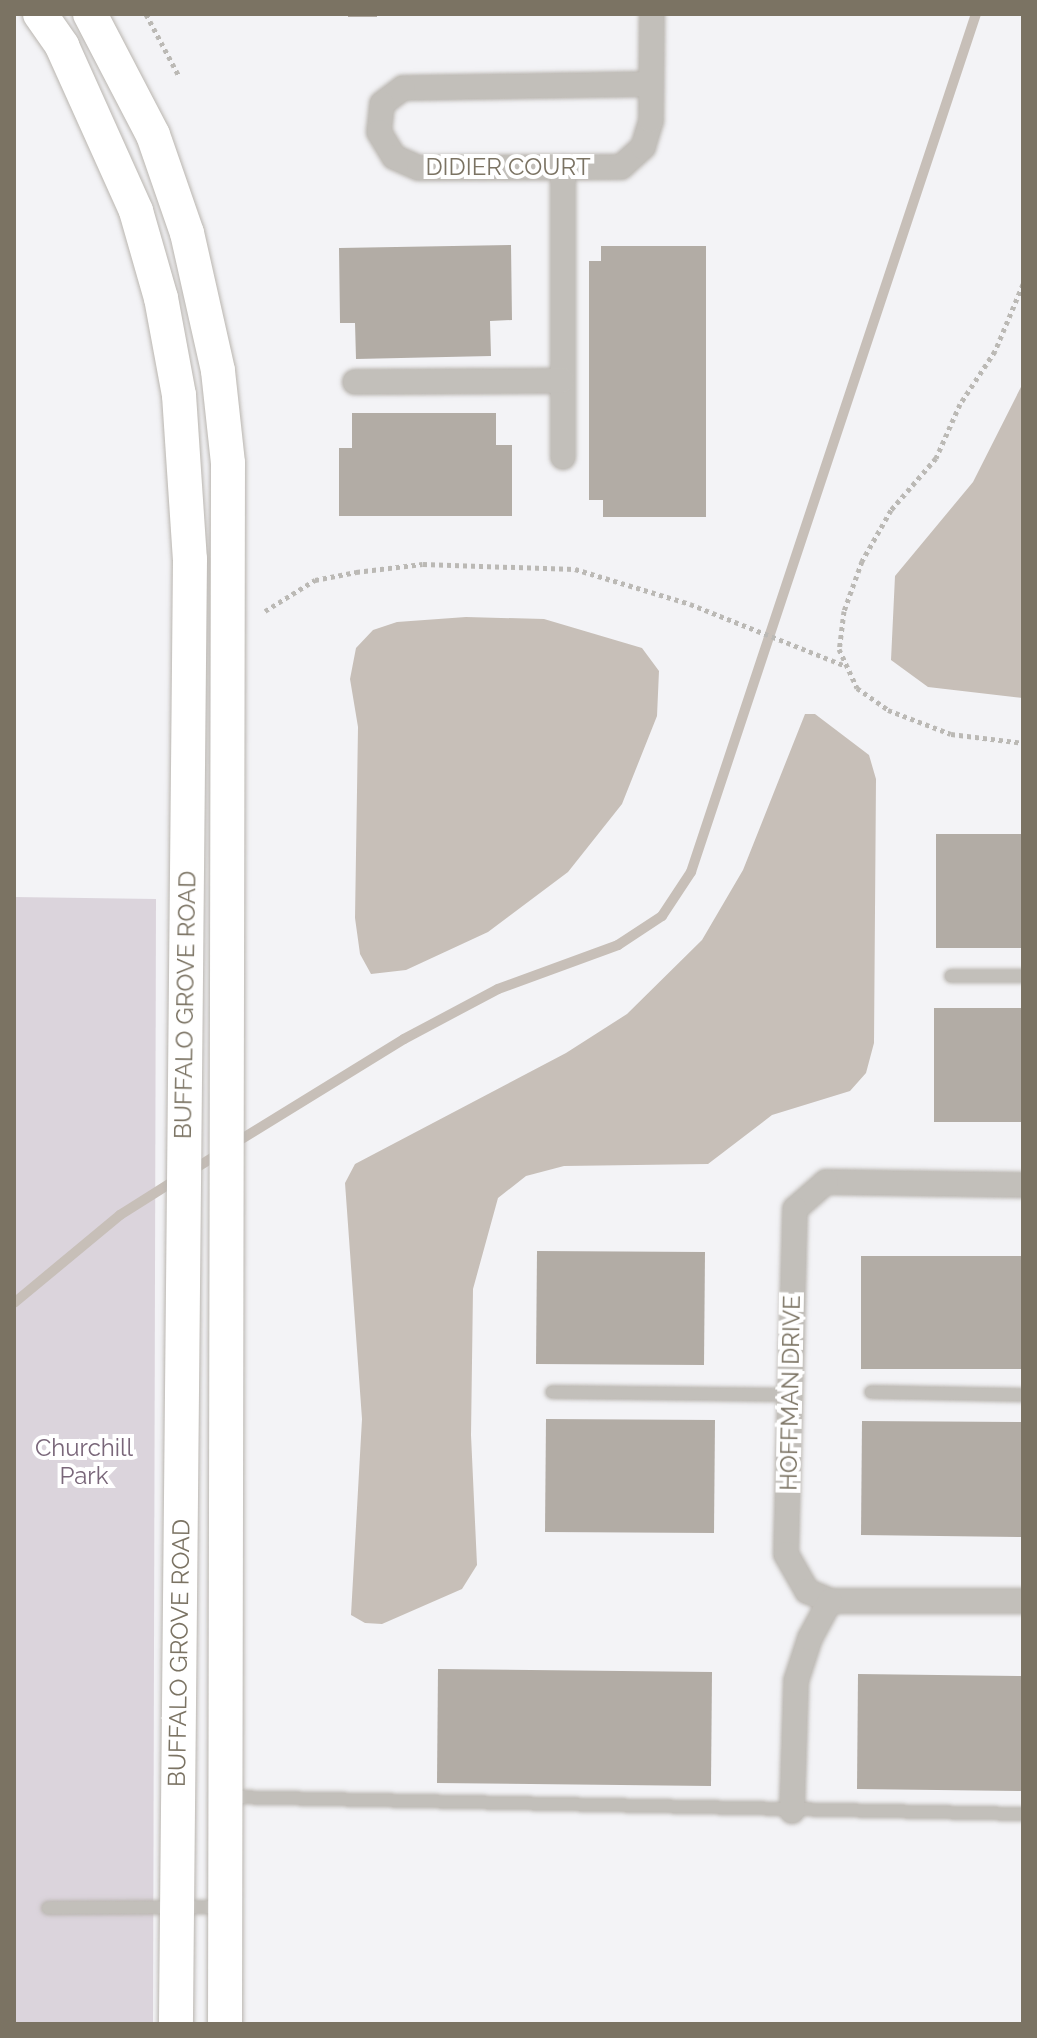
<!DOCTYPE html>
<html>
<head>
<meta charset="utf-8">
<style>
	body { margin:0 }
	#map { position:relative; width:1037px; height:2038px; overflow:hidden; background:#f3f3f6; font-family:Raleway,sans-serif }
	div>[style] { position:absolute }
	[style*='--x'] { left:calc(var(--x)*1px); top:calc(var(--y)*1px); width:calc(var(--w)*1px); rotate:calc(var(--a)*1deg) }
	.green>* { inset:0; background:#dbd4dc }
	.water>* { inset:0; background:#c7bfb8 }
	.stream>* { height:10px; margin:-5px; padding:0 5px; transform-origin:5px; border-radius:5px; background:#c7bfb8 }
	.building>* { inset:0; background:#b2aca5 }
	.path>* { height:5px; margin-top:-2.5px; transform-origin:0; background:repeating-linear-gradient(90deg,#bbb9b5 0 4px,transparent 0 8px) }
	.roads { filter:drop-shadow(0 0 2px #b9b5af) drop-shadow(0 0 2px #b9b5af) }
	.service>* { height:12px; margin:-6px; padding:0 6px; transform-origin:6px; border-radius:6px; background:#c2bfba }
	.minor>* { height:24px; margin:-12px; padding:0 12px; transform-origin:12px; border-radius:12px; background:#c2bfba }
	.secondary>* { height:34px; margin:-17px; padding:0 17px; transform-origin:17px; border-radius:17px; background:#fff }
	span { translate:-50% -50%; white-space:nowrap; text-align:center; line-height:1.15; -webkit-text-stroke:8px #fff; paint-order:stroke }
	.street-label { font-size:24px; color:#7b7363 }
	.park-label { font-size:24px; color:#796679 }
	.frame { position:absolute; inset:0; border:16px solid #7b7363; pointer-events:none }
</style>
</head>
<body>
<div id="map">
	<div class="green">
		<div style="clip-path:polygon(14px 897px,156px 899px,153px 2024px,14px 2024px)"></div>
	</div>
	<div class="water">
		<div style="clip-path:polygon(1023px 383px,1023px 698px,928px 687px,891px 660px,895px 576px,973px 482px)"></div>
		<div style="clip-path:polygon(466px 617px,544px 619px,642px 648px,659px 671px,657px 716px,622px 804px,568px 872px,488px 932px,406px 970px,371px 974px,360px 954px,355px 918px,358px 727px,350px 679px,356px 648px,373px 630px,397px 622px)"></div>
		<div style="clip-path:polygon(805px 714px,815px 714px,869px 755px,876px 779px,874px 1043px,866px 1073px,850px 1091px,772px 1115px,708px 1164px,564px 1166px,526px 1176px,498px 1198px,473px 1289px,471px 1435px,477px 1565px,462px 1589px,382px 1624px,365px 1623px,351px 1615px,362px 1419px,345px 1183px,355px 1164px,566px 1053px,627px 1014px,702px 940px,743px 870px)"></div>
	</div>
	<div class="stream">
		<div style="--x:235;--y:1143;--w:198;--a:-31.6"></div>
		<div style="--x:404;--y:1039;--w:106;--a:-28"></div>
		<div style="--x:498;--y:989;--w:128;--a:-20.1"></div>
		<div style="--x:618;--y:945;--w:53;--a:-33.4"></div>
		<div style="--x:662;--y:916;--w:53;--a:-56.6"></div>
		<div style="--x:691;--y:872;--w:904;--a:-71.63"></div>
		<div style="--x:191;--y:1171;--w:36;--a:-32"></div>
		<div style="--x:14;--y:1303;--w:138;--a:-39.7"></div>
		<div style="--x:120;--y:1215;--w:67;--a:-32.3"></div>
	</div>
	<div class="building">
		<div style="clip-path:polygon(348px 14px,377px 14px,377px 17px,348px 17px)"></div>
		<div style="clip-path:polygon(511px 245px,512px 320px,490px 321px,491px 356px,356px 359px,355px 323px,340px 323px,339px 248px)"></div>
		<div style="clip-path:polygon(601px 246px,706px 246px,706px 517px,603px 517px,603px 500px,589px 500px,589px 261px,601px 261px)"></div>
		<div style="clip-path:polygon(352px 413px,496px 413px,496px 445px,512px 445px,512px 516px,339px 516px,339px 448px,352px 448px)"></div>
		<div style="clip-path:polygon(936px 834px,1023px 834px,1023px 948px,936px 948px)"></div>
		<div style="clip-path:polygon(934px 1008px,1023px 1008px,1023px 1122px,934px 1122px)"></div>
		<div style="clip-path:polygon(537px 1251px,705px 1252px,704px 1365px,536px 1364px)"></div>
		<div style="clip-path:polygon(861px 1256px,1023px 1256px,1023px 1369px,861px 1369px)"></div>
		<div style="clip-path:polygon(546px 1419px,715px 1420px,714px 1533px,545px 1532px)"></div>
		<div style="clip-path:polygon(862px 1421px,1023px 1422px,1023px 1537px,861px 1535px)"></div>
		<div style="clip-path:polygon(438px 1669px,712px 1672px,711px 1786px,437px 1783px)"></div>
		<div style="clip-path:polygon(858px 1674px,1023px 1676px,1023px 1791px,857px 1789px)"></div>
	</div>
	<div class="path">
		<div style="--x:146;--y:14;--w:70;--a:62"></div>
		<div style="--x:1023;--y:284;--w:73;--a:112.7"></div>
		<div style="--x:995;--y:351;--w:64;--a:123.4"></div>
		<div style="--x:960;--y:404;--w:59;--a:114"></div>
		<div style="--x:936;--y:458;--w:69;--a:130.9"></div>
		<div style="--x:891;--y:510;--w:59;--a:119.6"></div>
		<div style="--x:862;--y:561;--w:53;--a:109.8"></div>
		<div style="--x:844;--y:611;--w:38;--a:97"></div>
		<div style="--x:839;--y:649;--w:43;--a:65.2"></div>
		<div style="--x:857;--y:688;--w:38;--a:35"></div>
		<div style="--x:888;--y:710;--w:67;--a:20.9"></div>
		<div style="--x:951;--y:734;--w:73;--a:7.1"></div>
		<div style="--x:265;--y:611;--w:59;--a:-31.8"></div>
		<div style="--x:315;--y:580;--w:42;--a:-11"></div>
		<div style="--x:356;--y:572;--w:67;--a:-6.8"></div>
		<div style="--x:423;--y:564;--w:152;--a:1.9"></div>
		<div style="--x:575;--y:569;--w:120;--a:16.9"></div>
		<div style="--x:690;--y:604;--w:165;--a:21.7"></div>
	</div>
	<div class="roads">
		<div class="service">
			<div style="--x:951;--y:976;--w:72;--a:0"></div>
			<div style="--x:552;--y:1392;--w:238;--a:0.7"></div>
			<div style="--x:871;--y:1392;--w:152;--a:1.1"></div>
			<div style="--x:229;--y:1797;--w:794;--a:1.23"></div>
			<div style="--x:48;--y:1908;--w:173;--a:-0.3"></div>
		</div>
		<div class="minor">
			<div style="--x:651;--y:84;--w:248;--a:179.1"></div>
			<div style="--x:403;--y:88;--w:26;--a:143"></div>
			<div style="--x:382;--y:104;--w:28;--a:96"></div>
			<div style="--x:379;--y:132;--w:29;--a:59"></div>
			<div style="--x:394;--y:157;--w:27;--a:24"></div>
			<div style="--x:419;--y:168;--w:202;--a:-0.3"></div>
			<div style="--x:621;--y:167;--w:30;--a:-42"></div>
			<div style="--x:643;--y:147;--w:28;--a:-73"></div>
			<div style="--x:651;--y:120;--w:106;--a:-89.5"></div>
			<div style="--x:563;--y:167;--w:290;--a:90"></div>
			<div style="--x:355;--y:382;--w:207;--a:-0.3"></div>
			<div style="--x:1023;--y:1185;--w:197;--a:-179.1"></div>
			<div style="--x:826;--y:1182;--w:41;--a:138.9"></div>
			<div style="--x:795;--y:1209;--w:345;--a:91.5"></div>
			<div style="--x:786;--y:1554;--w:43;--a:60.4"></div>
			<div style="--x:807;--y:1591;--w:25;--a:23"></div>
			<div style="--x:830;--y:1601;--w:193;--a:0"></div>
			<div style="--x:792;--y:1811;--w:130;--a:-88.2"></div>
			<div style="--x:796;--y:1681;--w:45;--a:-72"></div>
			<div style="--x:810;--y:1638;--w:42;--a:-61.6"></div>
		</div>
		<div class="secondary">
			<div style="--x:40;--y:14;--w:39;--a:55"></div>
			<div style="--x:62;--y:46;--w:181;--a:65.8"></div>
			<div style="--x:136;--y:211;--w:91;--a:74"></div>
			<div style="--x:161;--y:298;--w:99;--a:79.5"></div>
			<div style="--x:179;--y:395;--w:164;--a:86.2"></div>
			<div style="--x:190;--y:559;--w:1465;--a:90.55"></div>
			<div style="--x:90;--y:14;--w:136;--a:62.5"></div>
			<div style="--x:153;--y:135;--w:104;--a:70.9"></div>
			<div style="--x:187;--y:233;--w:141;--a:77.3"></div>
			<div style="--x:218;--y:371;--w:93;--a:83.8"></div>
			<div style="--x:228;--y:463;--w:1561;--a:90.11"></div>
		</div>
	</div>
	<div class="street-label">
		<span style="left:508px;top:167px">DIDIER COURT</span>
		<span style="left:185px;top:1005px;rotate:-89deg">BUFFALO GROVE ROAD</span>
		<span style="left:790px;top:1393px;rotate:-89deg">HOFFMAN DRIVE</span>
		<span style="left:179px;top:1653px;rotate:-89deg">BUFFALO GROVE ROAD</span>
	</div>
	<div class="park-label">
		<span style="left:84px;top:1462px">Churchill<br>Park</span>
	</div>
	<div class="frame"></div>
</div>
</body>
</html>
